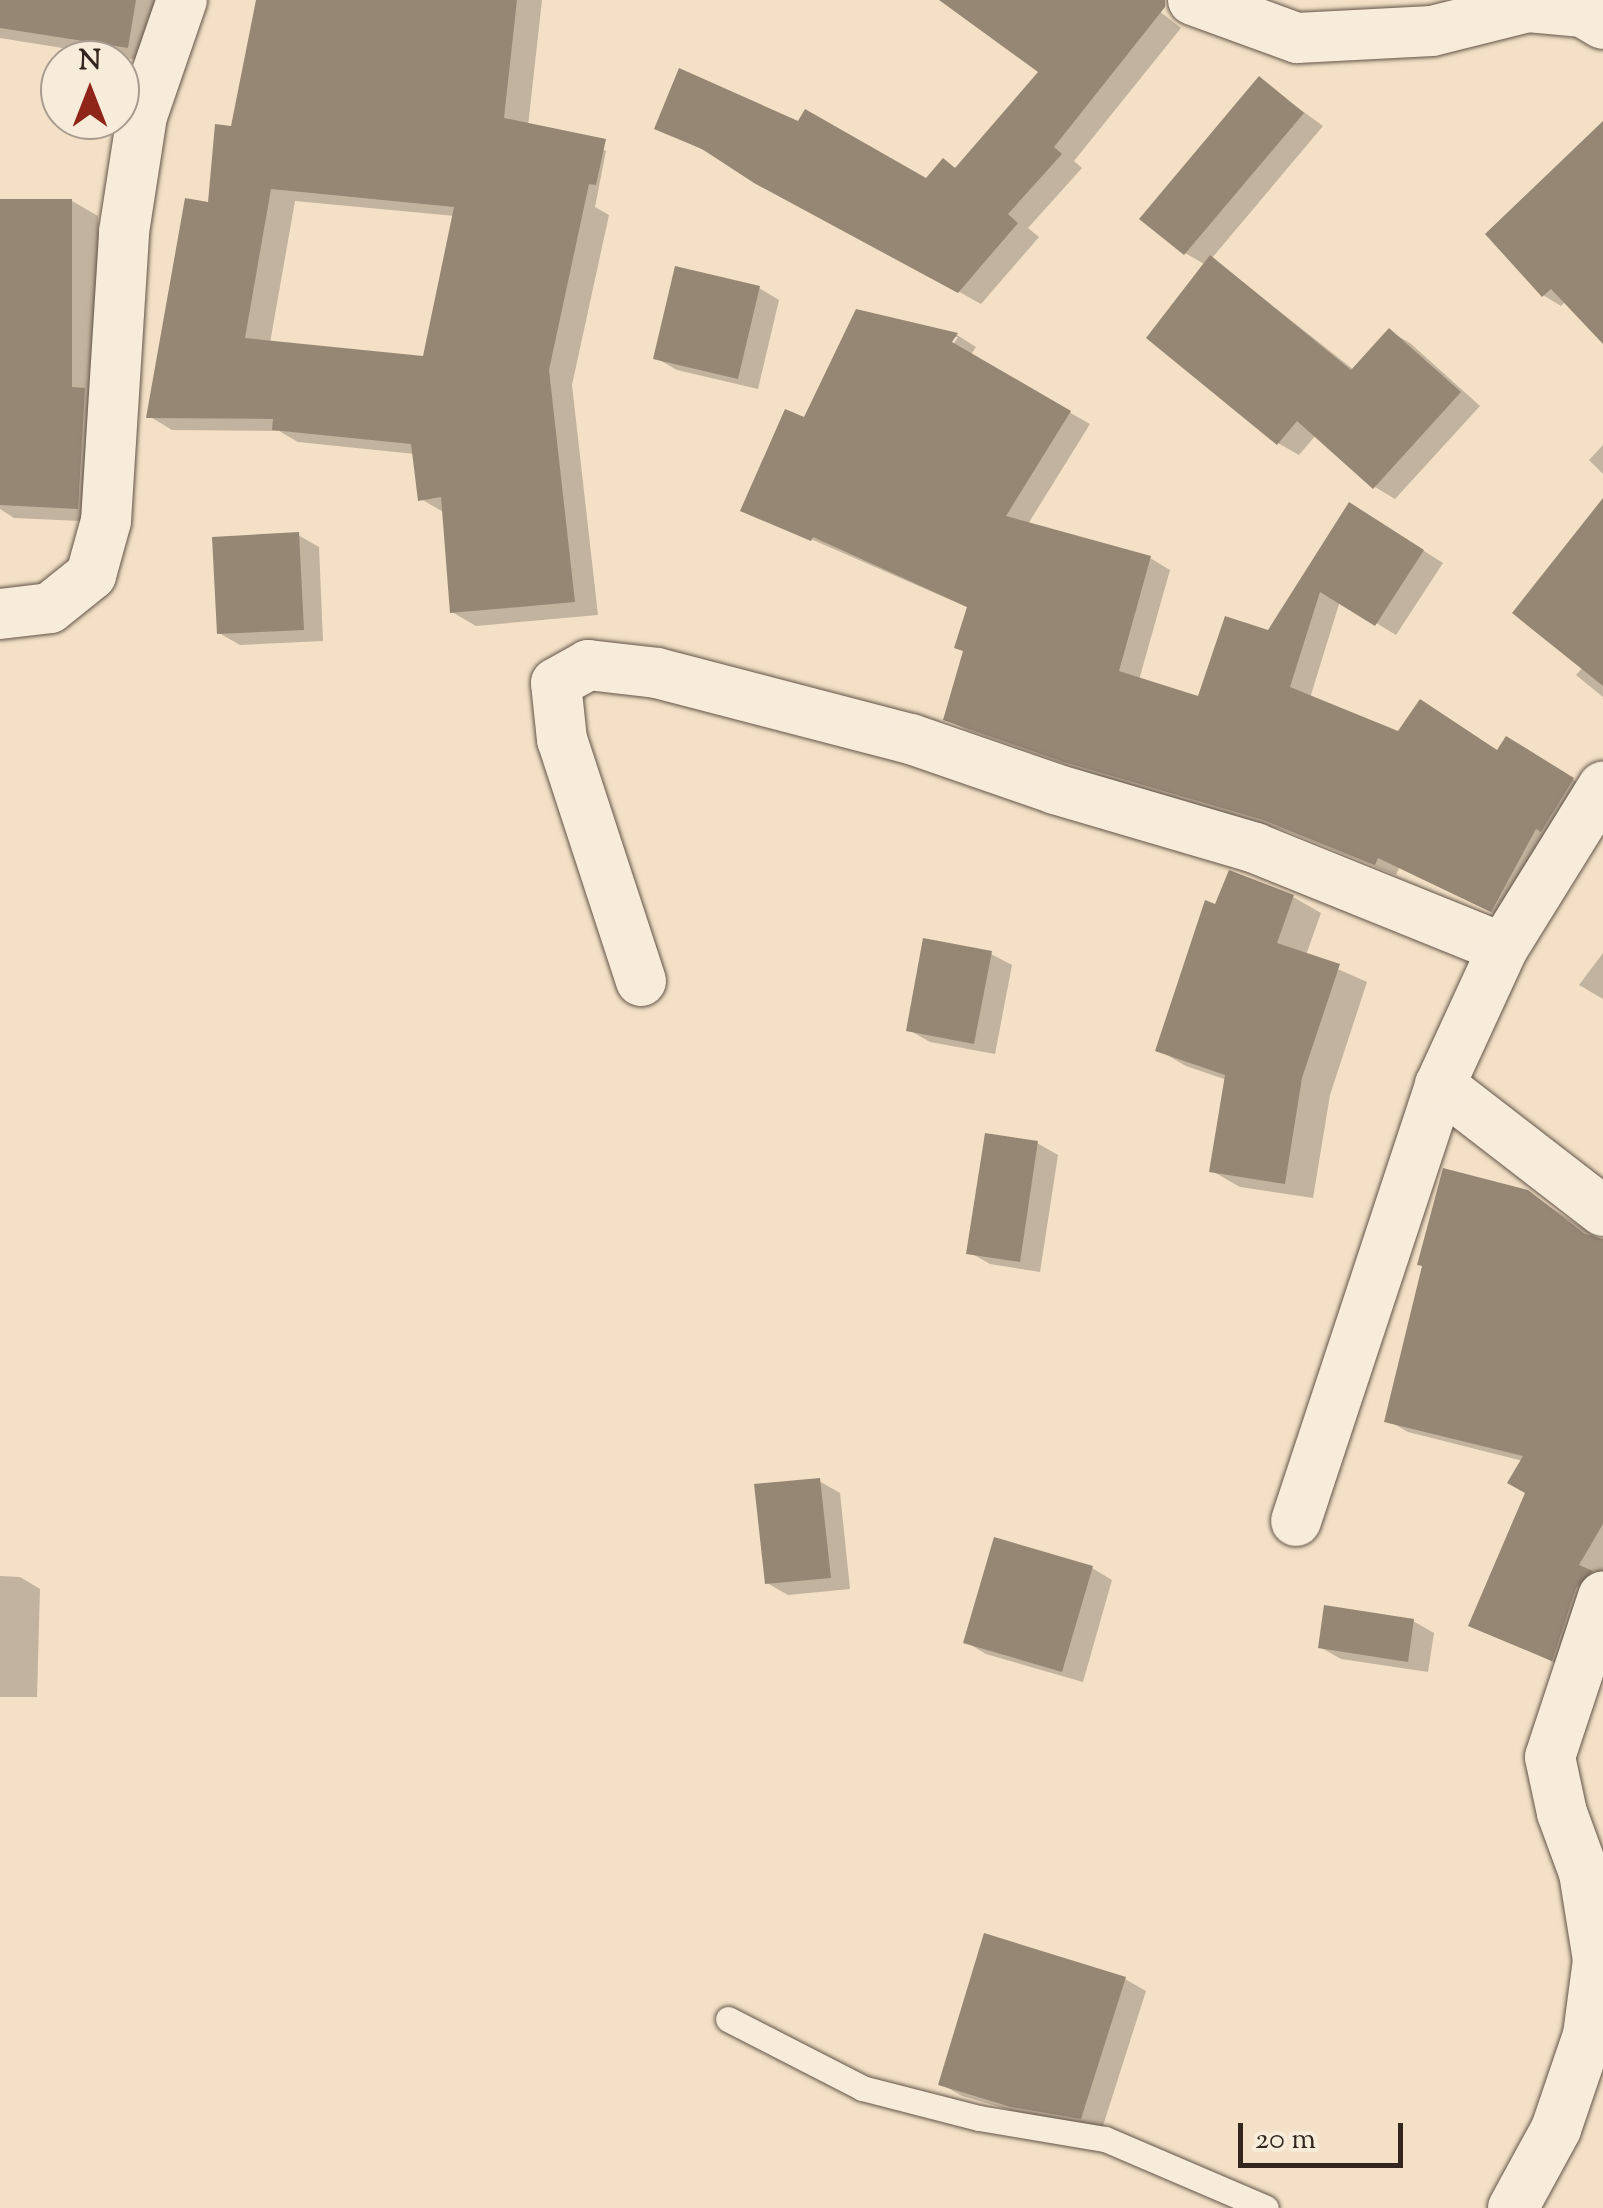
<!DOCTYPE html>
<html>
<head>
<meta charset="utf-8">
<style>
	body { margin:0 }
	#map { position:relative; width:1603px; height:2208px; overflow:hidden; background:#f3e0c6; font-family:"Sorts Mill Goudy",serif }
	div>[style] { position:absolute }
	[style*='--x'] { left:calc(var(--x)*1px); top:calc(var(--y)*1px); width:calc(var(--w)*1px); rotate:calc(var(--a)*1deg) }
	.shadow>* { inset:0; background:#0003 }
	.building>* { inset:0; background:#968775 }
	.roads { filter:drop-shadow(0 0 2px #625448) drop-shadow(0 0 2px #625448) }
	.service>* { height:25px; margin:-12.5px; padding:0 12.5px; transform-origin:12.5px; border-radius:12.5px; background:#f7ebda }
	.minor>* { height:50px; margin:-25px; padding:0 25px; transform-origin:25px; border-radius:25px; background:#f7ebda }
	span { translate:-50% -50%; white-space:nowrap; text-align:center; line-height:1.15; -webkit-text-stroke:8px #f7ebda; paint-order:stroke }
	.north { position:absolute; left:40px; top:40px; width:100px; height:100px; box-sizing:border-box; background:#f7ebda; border:2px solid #a89c8f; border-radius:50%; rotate:0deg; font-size:28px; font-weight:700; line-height:40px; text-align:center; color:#32261e }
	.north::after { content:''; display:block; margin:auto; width:35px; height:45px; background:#8f2418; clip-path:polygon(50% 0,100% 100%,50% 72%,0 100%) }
	.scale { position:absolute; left:1238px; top:2123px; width:165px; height:45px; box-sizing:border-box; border:5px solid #32261e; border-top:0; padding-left:12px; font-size:30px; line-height:35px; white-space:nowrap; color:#32261e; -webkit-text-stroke:8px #f7ebda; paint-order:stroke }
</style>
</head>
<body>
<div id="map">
	<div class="shadow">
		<div style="clip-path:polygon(0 0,167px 0,156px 63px,0 38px)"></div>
		<div style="clip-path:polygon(evenodd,259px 0,542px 0,528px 126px,583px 137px,606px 151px,595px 207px,609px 215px,572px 385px,598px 615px,476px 626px,452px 612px,445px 513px,421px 499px,415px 454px,298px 442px,279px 431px,172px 430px,149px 416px,233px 129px,259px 0,295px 201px,455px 216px,425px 359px,270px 343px,295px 201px)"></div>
		<div style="clip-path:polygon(941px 0,1145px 0,1181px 28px,1074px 161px,1082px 168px,1028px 228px,1039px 237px,981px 304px,720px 158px,657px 128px,926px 181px,944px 161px,957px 169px,1042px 71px)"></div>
		<div style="clip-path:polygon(1260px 80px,1323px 126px,1212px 258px,1354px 370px,1389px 331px,1410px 343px,1480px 406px,1395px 499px,1375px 487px,1316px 435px,1299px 455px,1278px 443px,1206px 265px,1185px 253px)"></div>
		<div style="clip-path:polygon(1603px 144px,1603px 340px,1566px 301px,1561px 306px,1543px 295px)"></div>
		<div style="clip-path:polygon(0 201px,72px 201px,98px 216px,103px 522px,14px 518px,0 509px)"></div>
		<div style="clip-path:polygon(759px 288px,779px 300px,758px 389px,677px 370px,656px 358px)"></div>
		<div style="clip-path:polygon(evenodd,857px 312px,957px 335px,976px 347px,970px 356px,1090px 424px,1028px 524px,1150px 558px,1170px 570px,1139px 680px,1200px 700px,1269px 633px,1370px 517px,1443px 563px,1396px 635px,1340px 601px,1310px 698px,1399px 734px,1499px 752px,1527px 751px,1593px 792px,1512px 922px,1399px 868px,1396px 875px,1286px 831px,1087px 772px,967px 730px,946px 719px,966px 652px,969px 608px,744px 510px,805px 420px,857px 312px,952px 337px,958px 337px,947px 354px,952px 337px)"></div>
		<div style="clip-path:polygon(1603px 445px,1603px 474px,1589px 460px)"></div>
		<div style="clip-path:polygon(1603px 502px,1603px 697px,1576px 675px,1583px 667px)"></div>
		<div style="clip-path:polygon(298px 535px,319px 547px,323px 641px,240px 645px,219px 633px)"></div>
		<div style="clip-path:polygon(1230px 873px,1293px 897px,1321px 913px,1306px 955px,1367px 982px,1330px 1095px,1313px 1198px,1240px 1187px,1212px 1171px,1227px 1080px,1186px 1066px,1158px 1050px)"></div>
		<div style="clip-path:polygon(1603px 953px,1603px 999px,1579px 985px)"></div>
		<div style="clip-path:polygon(991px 954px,1012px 965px,995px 1054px,930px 1042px,909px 1030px)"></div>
		<div style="clip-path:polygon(1037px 1143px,1058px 1155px,1040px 1272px,990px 1264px,969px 1252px)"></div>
		<div style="clip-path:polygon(1527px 1192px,1603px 1241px,1603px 1571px,1573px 1671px,1471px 1625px,1528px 1492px,1523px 1461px,1408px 1432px,1387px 1420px)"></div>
		<div style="clip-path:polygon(819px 1481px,840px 1493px,850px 1589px,788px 1595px,767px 1583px)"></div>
		<div style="clip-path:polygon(1092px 1568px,1112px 1580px,1083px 1682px,986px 1654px,966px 1642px)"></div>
		<div style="clip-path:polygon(0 1576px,20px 1577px,40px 1589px,37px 1697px,0 1697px)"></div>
		<div style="clip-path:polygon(1413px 1621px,1434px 1633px,1428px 1672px,1341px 1659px,1320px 1647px)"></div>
		<div style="clip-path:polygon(985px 1936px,1125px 1979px,1146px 1991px,1102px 2129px,1034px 2117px,962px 2096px,941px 2084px)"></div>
	</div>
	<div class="building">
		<div style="clip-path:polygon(0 0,136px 0,128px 48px,0 28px)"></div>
		<div style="clip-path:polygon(evenodd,256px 0,517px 0,504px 118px,606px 139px,596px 185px,589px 184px,549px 370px,575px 602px,450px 613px,441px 497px,418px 501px,411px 444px,272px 430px,273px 419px,146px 418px,185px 198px,208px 202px,215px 124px,231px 126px,256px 0,271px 189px,454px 207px,423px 356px,245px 338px,271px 189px)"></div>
		<div style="clip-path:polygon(939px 0,1165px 0,1165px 7px,1054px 147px,1062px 154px,1008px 214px,1018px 223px,958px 293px,754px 183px,702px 149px,654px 129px,679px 68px,798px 121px,805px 109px,926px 178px,943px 158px,955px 168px,1038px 72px)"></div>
		<div style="clip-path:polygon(1259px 76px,1304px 113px,1184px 255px,1139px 219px)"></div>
		<div style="clip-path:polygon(1603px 121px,1603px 344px,1551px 289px,1542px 297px,1485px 234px)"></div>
		<div style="clip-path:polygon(0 199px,72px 199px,72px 387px,85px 388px,78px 509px,0 505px)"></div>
		<div style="clip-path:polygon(1210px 255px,1351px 370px,1389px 328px,1461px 392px,1373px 489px,1297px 421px,1277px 445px,1146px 338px)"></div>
		<div style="clip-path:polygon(675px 266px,760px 286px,738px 379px,653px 359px)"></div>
		<div style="clip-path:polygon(856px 309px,958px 333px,952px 342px,1071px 411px,1006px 516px,1151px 556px,1119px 671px,1198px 696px,1225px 616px,1268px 630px,1349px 502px,1424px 550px,1375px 626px,1320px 592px,1290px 687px,1398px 731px,1420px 699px,1497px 750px,1506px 736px,1574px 778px,1541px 832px,1536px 829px,1491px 912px,1378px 858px,1375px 865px,1263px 820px,1064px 762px,943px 720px,963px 651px,954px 648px,967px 607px,813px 537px,811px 541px,740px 511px,785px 409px,804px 417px)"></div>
		<div style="clip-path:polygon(1603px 498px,1603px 686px,1512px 613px)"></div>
		<div style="clip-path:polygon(299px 532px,304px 630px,217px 634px,212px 537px)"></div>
		<div style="clip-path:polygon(1229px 870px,1294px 895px,1277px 943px,1340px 964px,1302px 1078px,1285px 1184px,1209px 1172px,1225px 1075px,1155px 1051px,1205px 900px,1215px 904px)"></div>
		<div style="clip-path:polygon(923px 938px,992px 951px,974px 1044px,906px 1031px)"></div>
		<div style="clip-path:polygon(985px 1133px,1038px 1141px,1020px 1262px,966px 1254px)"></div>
		<div style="clip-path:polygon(1443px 1168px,1528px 1190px,1585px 1234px,1603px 1239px,1603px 1524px,1579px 1565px,1593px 1571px,1576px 1588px,1552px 1661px,1468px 1626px,1525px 1493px,1507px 1483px,1523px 1456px,1384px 1422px,1422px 1266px,1417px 1265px)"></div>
		<div style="clip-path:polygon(820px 1478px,831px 1578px,765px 1584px,754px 1484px)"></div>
		<div style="clip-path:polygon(994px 1537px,1093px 1566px,1062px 1672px,963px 1643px)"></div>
		<div style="clip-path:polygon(1324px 1605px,1414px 1619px,1408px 1662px,1318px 1648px)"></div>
		<div style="clip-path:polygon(984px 1933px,1126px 1977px,1081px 2119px,1011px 2107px,938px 2085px)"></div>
	</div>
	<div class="roads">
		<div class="service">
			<div style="--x:728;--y:2019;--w:151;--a:27.2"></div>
			<div style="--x:862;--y:2088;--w:121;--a:14.4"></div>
			<div style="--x:979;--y:2118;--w:128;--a:9.5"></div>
			<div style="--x:1105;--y:2139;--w:175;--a:23.2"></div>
		</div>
		<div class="minor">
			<div style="--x:1193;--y:0;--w:111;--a:20.1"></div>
			<div style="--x:1297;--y:38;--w:135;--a:-3"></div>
			<div style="--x:1432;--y:31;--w:99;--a:-14"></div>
			<div style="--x:1528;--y:7;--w:55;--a:5.2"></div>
			<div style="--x:1583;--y:12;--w:23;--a:31"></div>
			<div style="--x:0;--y:614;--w:50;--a:-6.8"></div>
			<div style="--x:50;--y:608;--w:53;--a:-38.8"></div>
			<div style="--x:91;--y:575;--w:56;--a:-74.5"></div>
			<div style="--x:106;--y:521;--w:290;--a:-86.4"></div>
			<div style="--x:124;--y:232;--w:117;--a:-81.2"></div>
			<div style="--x:142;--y:116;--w:123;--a:-71"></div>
			<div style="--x:641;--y:981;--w:254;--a:-108.1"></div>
			<div style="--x:562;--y:740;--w:57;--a:-96"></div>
			<div style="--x:556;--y:683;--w:37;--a:-29"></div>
			<div style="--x:588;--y:665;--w:69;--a:6.6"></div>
			<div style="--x:657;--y:673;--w:262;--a:14.6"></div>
			<div style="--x:911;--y:739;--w:152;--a:19.1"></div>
			<div style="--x:1055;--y:789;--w:209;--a:16.4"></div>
			<div style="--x:1255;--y:848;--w:267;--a:22"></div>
			<div style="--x:1440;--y:1085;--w:206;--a:37.7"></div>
			<div style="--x:1296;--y:1521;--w:459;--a:-71.7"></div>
			<div style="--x:1440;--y:1085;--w:151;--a:-65.3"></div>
			<div style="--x:1503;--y:948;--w:190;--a:-58.2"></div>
			<div style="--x:1513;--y:2208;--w:90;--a:-61.4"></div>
			<div style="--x:1556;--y:2129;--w:99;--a:-71.2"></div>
			<div style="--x:1588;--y:2035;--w:76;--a:-82.4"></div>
			<div style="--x:1598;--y:1960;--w:88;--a:-99.1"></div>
			<div style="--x:1584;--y:1873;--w:64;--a:-110.1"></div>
			<div style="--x:1562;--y:1813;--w:57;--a:-102.1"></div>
			<div style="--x:1550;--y:1757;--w:169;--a:-71.7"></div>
		</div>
	</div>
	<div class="north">N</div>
	<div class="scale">20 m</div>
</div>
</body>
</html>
